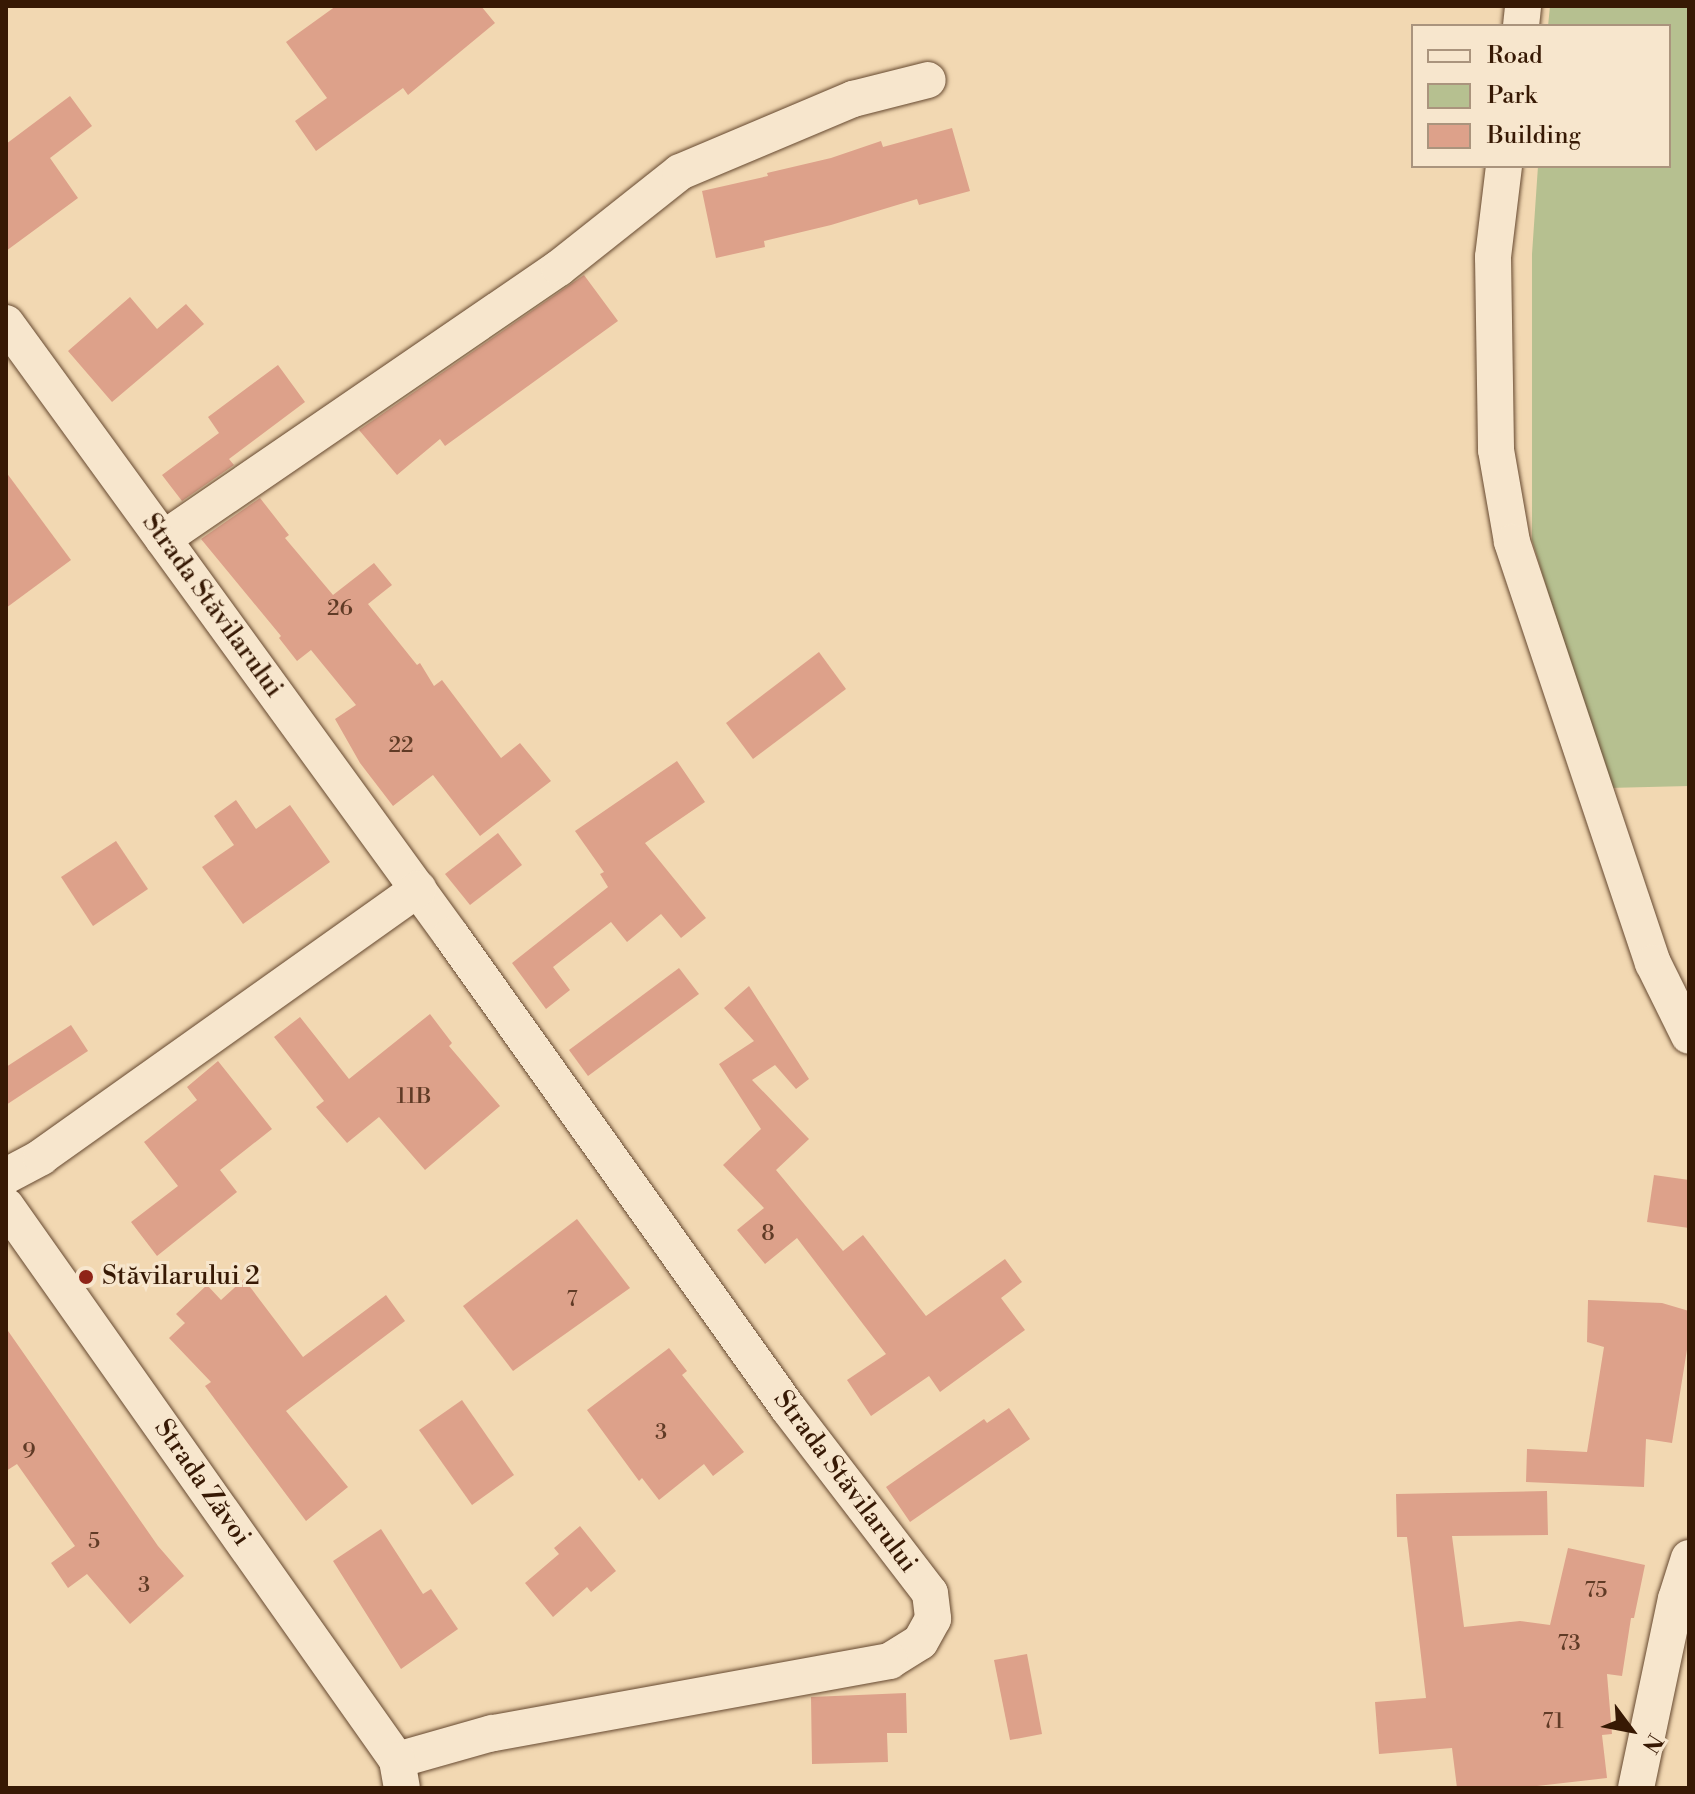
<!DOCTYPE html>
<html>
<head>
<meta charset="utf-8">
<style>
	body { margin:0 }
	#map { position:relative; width:1695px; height:1794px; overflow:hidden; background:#f2d8b2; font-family:"Libre Bodoni",serif }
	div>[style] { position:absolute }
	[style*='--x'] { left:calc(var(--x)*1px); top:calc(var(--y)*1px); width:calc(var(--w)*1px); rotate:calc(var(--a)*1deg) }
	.green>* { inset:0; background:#b6c090 }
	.building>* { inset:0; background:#dda18a }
	.roads { filter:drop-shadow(0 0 2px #664930) drop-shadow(0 0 2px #664930) }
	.minor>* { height:36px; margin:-18px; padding:0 18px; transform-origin:18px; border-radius:18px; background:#f7e6cd }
	.dots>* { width:22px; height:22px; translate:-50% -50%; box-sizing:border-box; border:4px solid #f7e6cd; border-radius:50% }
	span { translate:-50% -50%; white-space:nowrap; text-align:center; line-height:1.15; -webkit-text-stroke:6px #f7e6cd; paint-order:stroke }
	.number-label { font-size:22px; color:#603b26 }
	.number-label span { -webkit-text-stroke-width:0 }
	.street-label { font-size:26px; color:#371904 }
	.poi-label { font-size:26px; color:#371904 }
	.left { translate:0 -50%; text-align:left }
	.frame { position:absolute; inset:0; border:8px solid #371904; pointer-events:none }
	.legend { position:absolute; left:1411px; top:24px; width:260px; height:144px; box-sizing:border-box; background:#f7e6cd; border:2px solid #aa947d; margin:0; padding:10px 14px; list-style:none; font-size:24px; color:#371904 }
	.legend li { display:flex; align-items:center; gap:16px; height:40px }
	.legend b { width:40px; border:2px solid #aa947d }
	.north { position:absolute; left:1591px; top:1690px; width:80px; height:80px; -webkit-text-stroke:6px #f7e6cd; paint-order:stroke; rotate:122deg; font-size:22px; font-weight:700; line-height:32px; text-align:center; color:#371904 }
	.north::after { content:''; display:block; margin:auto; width:28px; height:36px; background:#371904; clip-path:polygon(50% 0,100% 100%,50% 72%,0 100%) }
</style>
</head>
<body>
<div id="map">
	<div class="green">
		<div style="clip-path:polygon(1550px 6px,1689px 6px,1689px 786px,1608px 788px,1532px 540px,1532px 254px,1538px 166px,1669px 166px,1669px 26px,1548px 26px)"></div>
	</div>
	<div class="building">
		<div style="clip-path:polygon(336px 6px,481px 6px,495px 23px,408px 95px,403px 88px,316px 151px,295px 121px,327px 98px,286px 42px)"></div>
		<div style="clip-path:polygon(70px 96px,92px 126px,50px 158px,78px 198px,6px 251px,6px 144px)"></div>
		<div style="clip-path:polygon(952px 128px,970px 191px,919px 205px,917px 199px,831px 225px,764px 241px,765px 247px,716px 258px,702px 191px,768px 176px,767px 173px,831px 158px,881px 141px,883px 147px)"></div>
		<div style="clip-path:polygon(584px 275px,618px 321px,445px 446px,440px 439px,397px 475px,359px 430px)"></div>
		<div style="clip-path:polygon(130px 297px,157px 329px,186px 304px,204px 324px,112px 402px,68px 351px)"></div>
		<div style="clip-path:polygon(278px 365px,305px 402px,229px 459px,234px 465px,182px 501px,162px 475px,219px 433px,208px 417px)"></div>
		<div style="clip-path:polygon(6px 472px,71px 560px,6px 608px)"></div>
		<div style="clip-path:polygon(260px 498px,289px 535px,285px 538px,333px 595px,374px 563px,392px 585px,368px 604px,417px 665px,420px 663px,434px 686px,442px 680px,501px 758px,520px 743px,551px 781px,480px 836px,433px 775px,393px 806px,360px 763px,335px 719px,356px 705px,311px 650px,297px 661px,279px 638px,281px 636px,201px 539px)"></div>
		<div style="clip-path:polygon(819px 652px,846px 689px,753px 759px,726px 723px)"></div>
		<div style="clip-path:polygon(677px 761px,705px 802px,645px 843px,706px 918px,681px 938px,661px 914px,627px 942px,611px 922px,553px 967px,570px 990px,546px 1009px,512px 963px,608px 887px,600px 874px,604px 872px,575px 831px)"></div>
		<div style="clip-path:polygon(236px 800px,256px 829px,290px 805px,330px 862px,243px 924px,202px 867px,234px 845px,214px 816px)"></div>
		<div style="clip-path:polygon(498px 833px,522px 865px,470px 905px,445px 874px)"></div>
		<div style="clip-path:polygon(116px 841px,148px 889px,93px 926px,61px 877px)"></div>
		<div style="clip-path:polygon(679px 968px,699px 994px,588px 1076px,569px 1050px)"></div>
		<div style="clip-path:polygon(749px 986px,809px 1079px,796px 1089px,775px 1065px,752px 1080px,809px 1139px,776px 1170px,843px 1251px,863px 1235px,926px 1316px,1005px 1259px,1022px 1282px,1001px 1298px,1025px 1330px,940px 1392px,929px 1376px,871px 1416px,847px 1380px,886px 1354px,797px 1238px,765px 1264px,737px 1230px,764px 1208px,723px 1165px,761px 1129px,719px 1064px,754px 1041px,724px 1008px)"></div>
		<div style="clip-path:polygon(430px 1014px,452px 1043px,449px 1046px,500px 1106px,425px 1170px,379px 1117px,347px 1143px,316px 1107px,324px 1101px,274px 1037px,300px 1017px,349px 1079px)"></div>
		<div style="clip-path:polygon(71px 1025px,88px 1051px,6px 1105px,6px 1067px)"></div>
		<div style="clip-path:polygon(218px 1061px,272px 1129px,220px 1170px,237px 1192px,157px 1256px,131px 1222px,178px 1186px,144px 1142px,197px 1100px,187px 1087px)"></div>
		<div style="clip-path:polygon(1654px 1175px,1689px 1180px,1689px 1228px,1647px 1222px)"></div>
		<div style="clip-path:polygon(577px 1219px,630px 1288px,513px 1371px,463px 1306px)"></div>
		<div style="clip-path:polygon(244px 1279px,303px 1357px,386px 1295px,405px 1321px,286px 1411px,348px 1487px,306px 1521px,205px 1386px,211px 1382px,169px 1338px,185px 1323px,176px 1314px,207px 1285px,221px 1300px)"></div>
		<div style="clip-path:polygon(1588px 1300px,1662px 1303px,1689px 1311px,1689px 1337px,1672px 1443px,1646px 1439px,1644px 1487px,1526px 1482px,1527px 1449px,1587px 1452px,1604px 1347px,1587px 1342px)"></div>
		<div style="clip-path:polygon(6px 1328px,158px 1546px,184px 1576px,130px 1624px,87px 1574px,68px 1588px,51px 1563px,75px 1546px,17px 1464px,6px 1471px)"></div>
		<div style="clip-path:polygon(669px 1348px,687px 1371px,682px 1375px,744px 1452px,713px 1476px,704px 1464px,659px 1500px,642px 1478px,639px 1481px,587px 1410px)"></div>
		<div style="clip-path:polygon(462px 1400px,514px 1475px,472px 1505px,419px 1430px)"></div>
		<div style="clip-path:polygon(1009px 1408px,1030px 1439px,910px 1522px,886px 1487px,984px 1419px,987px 1423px)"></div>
		<div style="clip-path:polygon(1547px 1491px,1548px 1535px,1452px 1536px,1464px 1627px,1520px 1621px,1550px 1625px,1568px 1548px,1645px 1565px,1634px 1618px,1631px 1618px,1622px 1676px,1607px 1674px,1612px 1734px,1602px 1735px,1607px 1778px,1519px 1788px,1457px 1788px,1452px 1748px,1379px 1754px,1375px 1702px,1426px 1698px,1407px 1537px,1397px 1537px,1396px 1494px)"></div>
		<div style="clip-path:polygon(580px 1526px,616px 1571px,591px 1592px,587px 1587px,553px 1617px,525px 1583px,559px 1554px,554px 1548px)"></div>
		<div style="clip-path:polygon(381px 1529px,423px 1594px,431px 1589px,458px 1629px,401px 1669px,333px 1561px)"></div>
		<div style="clip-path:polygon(1027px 1654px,1042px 1734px,1010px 1740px,994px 1660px)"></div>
		<div style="clip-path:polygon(906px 1693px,907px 1733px,887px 1733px,888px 1762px,812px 1764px,811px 1697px)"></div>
	</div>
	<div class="roads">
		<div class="minor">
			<div style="--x:1521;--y:26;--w:20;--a:-84"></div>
			<div style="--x:1504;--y:166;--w:92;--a:96.9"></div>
			<div style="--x:1493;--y:257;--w:193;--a:89.1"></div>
			<div style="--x:1496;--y:450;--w:93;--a:80.1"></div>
			<div style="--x:1512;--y:542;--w:444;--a:71.5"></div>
			<div style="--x:1653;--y:963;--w:81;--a:63.7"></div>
			<div style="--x:6;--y:323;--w:757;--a:53.98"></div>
			<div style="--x:451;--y:935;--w:581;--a:54.53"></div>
			<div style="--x:788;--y:1408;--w:233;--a:52.5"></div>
			<div style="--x:930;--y:1593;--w:26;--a:83"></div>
			<div style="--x:933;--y:1619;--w:26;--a:119"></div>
			<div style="--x:920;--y:1642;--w:36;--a:148"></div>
			<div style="--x:890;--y:1661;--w:404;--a:169.7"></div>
			<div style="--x:492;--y:1733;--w:99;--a:164.1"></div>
			<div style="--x:163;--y:539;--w:480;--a:-34.4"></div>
			<div style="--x:559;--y:268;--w:154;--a:-38.4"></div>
			<div style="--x:680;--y:172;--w:188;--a:-22.9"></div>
			<div style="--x:853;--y:99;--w:77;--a:-14.2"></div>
			<div style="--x:6;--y:1176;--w:40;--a:-28"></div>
			<div style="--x:41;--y:1157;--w:463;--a:-35.4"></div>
			<div style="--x:6;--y:1206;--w:678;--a:54.79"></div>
			<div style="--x:397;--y:1760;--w:28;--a:80"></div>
			<div style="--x:1636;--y:1788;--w:193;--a:-78.1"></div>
			<div style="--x:1676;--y:1599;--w:43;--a:-72.4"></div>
		</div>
	</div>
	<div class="dots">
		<div style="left:86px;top:1277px;background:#8f2418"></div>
	</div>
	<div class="number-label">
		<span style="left:340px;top:609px">26</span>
		<span style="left:401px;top:746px">22</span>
		<span style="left:414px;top:1097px">11B</span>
		<span style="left:768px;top:1234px">8</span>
		<span style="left:572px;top:1300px">7</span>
		<span style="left:661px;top:1433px">3</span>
		<span style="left:29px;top:1452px">9</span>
		<span style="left:94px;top:1542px">5</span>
		<span style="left:144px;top:1586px">3</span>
		<span style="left:1596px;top:1591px">75</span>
		<span style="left:1569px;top:1644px">73</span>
		<span style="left:1553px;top:1722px">71</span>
	</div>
	<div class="street-label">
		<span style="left:212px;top:606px;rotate:54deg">Strada Stăvilarului</span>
		<span style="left:845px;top:1482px;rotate:53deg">Strada Stăvilarului</span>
		<span style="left:202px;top:1483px;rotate:55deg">Strada Zăvoi</span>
	</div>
	<div class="poi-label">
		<span class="left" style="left:102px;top:1277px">Stăvilarului 2</span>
	</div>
	<div class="frame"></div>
	<ul class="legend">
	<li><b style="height:10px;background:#f7e6cd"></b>Road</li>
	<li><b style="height:22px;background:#b6c090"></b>Park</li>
	<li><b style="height:22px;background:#dda18a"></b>Building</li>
	</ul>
	<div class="north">N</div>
</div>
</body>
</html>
